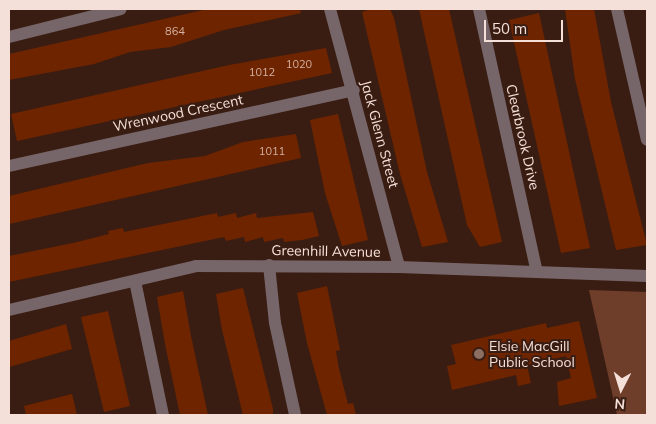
<!DOCTYPE html>
<html>
<head>
<meta charset="utf-8">
<style>
	body { margin:0 }
	#map { position:relative; width:656px; height:424px; overflow:hidden; background:#3a1d12; font-family:Mulish,sans-serif }
	div>[style] { position:absolute }
	[style*='--x'] { left:calc(var(--x)*1px); top:calc(var(--y)*1px); width:calc(var(--w)*1px); rotate:calc(var(--a)*1deg) }
	.green>* { inset:0; background:#6f3e2b }
	.building>* { inset:0; background:#6f2400 }
	.minor>* { height:12px; margin:-6px; padding:0 6px; transform-origin:6px; border-radius:6px; background:#776669 }
	.dots>* { width:14px; height:14px; translate:-50% -50%; box-sizing:border-box; border:2px solid #3a1d12; border-radius:50% }
	span { translate:-50% -50%; white-space:nowrap; text-align:center; line-height:1.15; -webkit-text-stroke:4px #3a1d12; paint-order:stroke }
	.number-label { font-size:11px; color:#d3b1a3 }
	.number-label span { -webkit-text-stroke-width:0 }
	.street-label { font-size:14px; color:#f4e0d9 }
	.poi-label { font-size:14px; color:#f4e0d9 }
	.left { translate:0 -50%; text-align:left }
	.frame { position:absolute; inset:0; border:10px solid #f4e0d9; pointer-events:none }
	.north { position:absolute; left:596px; top:364px; width:50px; height:50px; -webkit-text-stroke:4px #3a1d12; paint-order:stroke; rotate:185deg; font-size:14px; font-weight:700; line-height:20px; text-align:center; color:#f4e0d9 }
	.north::after { content:''; display:block; margin:auto; width:18px; height:22px; background:#f4e0d9; clip-path:polygon(50% 0,100% 100%,50% 72%,0 100%) }
	.scale { position:absolute; left:484px; top:20px; width:79px; height:22px; box-sizing:border-box; border:2px solid #f4e0d9; border-top:0; padding-left:6px; font-size:15px; line-height:18px; white-space:nowrap; color:#f4e0d9; -webkit-text-stroke:4px #3a1d12; paint-order:stroke }
</style>
</head>
<body>
<div id="map">
	<div class="green">
		<div style="clip-path:polygon(589px 290px,647px 292px,647px 415px,617px 415px)"></div>
	</div>
	<div class="building">
		<div style="clip-path:polygon(208px 9px,300px 9px,301px 13px,224px 30px,171px 47px,130px 52px,94px 64px,9px 80px,9px 54px)"></div>
		<div style="clip-path:polygon(371px 9px,390px 9px,394px 18px,427px 172px,448px 242px,422px 247px,400px 174px,362px 12px)"></div>
		<div style="clip-path:polygon(419px 9px,449px 9px,502px 242px,480px 247px,467px 225px)"></div>
		<div style="clip-path:polygon(565px 9px,594px 9px,611px 102px,647px 245px,616px 250px,575px 79px)"></div>
		<div style="clip-path:polygon(539px 13px,590px 248px,561px 253px,509px 20px)"></div>
		<div style="clip-path:polygon(326px 48px,332px 73px,17px 141px,11px 114px,229px 65px)"></div>
		<div style="clip-path:polygon(338px 114px,368px 240px,342px 246px,325px 193px,310px 120px)"></div>
		<div style="clip-path:polygon(296px 134px,301px 158px,9px 224px,9px 196px,148px 163px,205px 156px,243px 142px)"></div>
		<div style="clip-path:polygon(313px 212px,319px 236px,302px 240px,284px 242px,283px 238px,264px 242px,263px 237px,245px 242px,244px 237px,226px 241px,224px 237px,9px 282px,9px 256px,73px 243px,109px 234px,108px 231px,123px 228px,124px 232px,217px 213px,218px 217px,236px 213px,237px 218px,256px 213px,257px 218px)"></div>
		<div style="clip-path:polygon(327px 286px,340px 350px,336px 351px,339px 369px,348px 404px,353px 403px,356px 415px,327px 415px,307px 343px,297px 293px)"></div>
		<div style="clip-path:polygon(243px 288px,273px 409px,273px 415px,243px 415px,222px 330px,216px 294px)"></div>
		<div style="clip-path:polygon(183px 291px,191px 336px,208px 415px,180px 415px,165px 344px,157px 297px)"></div>
		<div style="clip-path:polygon(108px 311px,130px 406px,104px 412px,81px 317px)"></div>
		<div style="clip-path:polygon(579px 321px,597px 398px,559px 406px,557px 382px,571px 378px,566px 356px,527px 365px,531px 383px,518px 386px,516px 375px,452px 390px,447px 366px,456px 364px,451px 345px,546px 323px,547px 328px)"></div>
		<div style="clip-path:polygon(66px 324px,72px 349px,9px 367px,9px 341px)"></div>
		<div style="clip-path:polygon(72px 394px,77px 415px,26px 415px,24px 406px)"></div>
	</div>
	<div class="minor">
		<div style="--x:330;--y:9;--w:267;--a:75"></div>
		<div style="--x:479;--y:9;--w:269;--a:77.6"></div>
		<div style="--x:617;--y:9;--w:134;--a:77.1"></div>
		<div style="--x:9;--y:37;--w:115;--a:-14"></div>
		<div style="--x:9;--y:166;--w:353;--a:-12.4"></div>
		<div style="--x:269;--y:265;--w:58;--a:84.1"></div>
		<div style="--x:275;--y:323;--w:94;--a:77.7"></div>
		<div style="--x:135;--y:281;--w:137;--a:78.2"></div>
		<div style="--x:9;--y:310;--w:192;--a:-13.2"></div>
		<div style="--x:196;--y:266;--w:203;--a:0.3"></div>
		<div style="--x:399;--y:267;--w:248;--a:2.1"></div>
	</div>
	<div class="dots">
		<div style="left:479px;top:354px;background:#8d6e63"></div>
	</div>
	<div class="number-label">
		<span style="left:175px;top:31px">864</span>
		<span style="left:299px;top:64px">1020</span>
		<span style="left:262px;top:72px">1012</span>
		<span style="left:272px;top:151px">1011</span>
	</div>
	<div class="street-label">
		<span style="left:178px;top:113px;rotate:-12deg">Wrenwood Crescent</span>
		<span style="left:380px;top:134px;rotate:75deg">Jack Glenn Street</span>
		<span style="left:523px;top:137px;rotate:77deg">Clearbrook Drive</span>
		<span style="left:326px;top:251px;rotate:1deg">Greenhill Avenue</span>
	</div>
	<div class="poi-label">
		<span class="left" style="left:489px;top:354px">Elsie MacGill<br>Public School</span>
	</div>
	<div class="frame"></div>
	<div class="north">N</div>
	<div class="scale">50 m</div>
</div>
</body>
</html>
